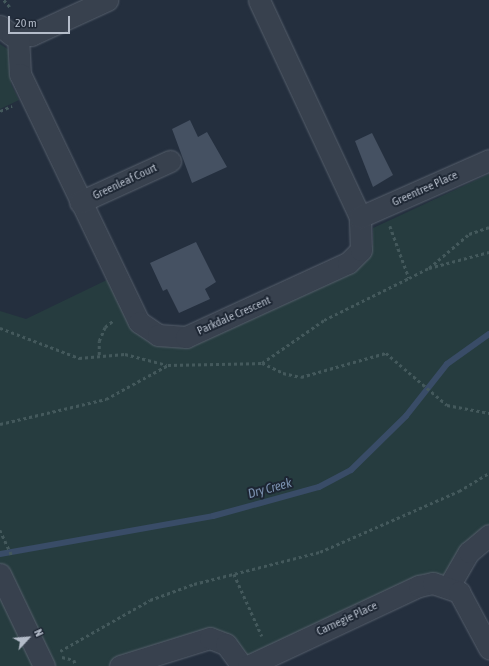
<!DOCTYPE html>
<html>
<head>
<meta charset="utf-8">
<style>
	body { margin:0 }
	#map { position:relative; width:489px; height:666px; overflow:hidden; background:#242f3e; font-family:"Asap Condensed",sans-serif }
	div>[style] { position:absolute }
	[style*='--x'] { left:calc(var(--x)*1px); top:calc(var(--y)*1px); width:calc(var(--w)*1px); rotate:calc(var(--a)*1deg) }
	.green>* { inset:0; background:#263c3f }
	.stream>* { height:6px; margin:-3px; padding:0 3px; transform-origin:3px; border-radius:3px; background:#394c67 }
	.building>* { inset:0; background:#455162 }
	.path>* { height:2.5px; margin-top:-1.25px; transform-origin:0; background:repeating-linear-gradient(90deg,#44595c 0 3px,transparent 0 6px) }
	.roads { filter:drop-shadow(0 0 1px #565f6c) drop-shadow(0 0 1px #565f6c) }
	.street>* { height:21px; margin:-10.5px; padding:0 10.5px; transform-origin:10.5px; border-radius:10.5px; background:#38414e }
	span { translate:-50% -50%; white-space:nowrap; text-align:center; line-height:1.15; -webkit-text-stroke:4px #1d2633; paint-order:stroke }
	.street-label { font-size:12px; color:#b4bcc9 }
	.water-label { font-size:13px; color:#7c92b1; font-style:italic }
	.north { position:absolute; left:8px; top:618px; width:40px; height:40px; -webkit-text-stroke:3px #1d2633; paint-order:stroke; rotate:64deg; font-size:11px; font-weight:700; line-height:16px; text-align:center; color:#b4bcc9 }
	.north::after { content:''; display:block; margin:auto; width:14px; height:18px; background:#b4bcc9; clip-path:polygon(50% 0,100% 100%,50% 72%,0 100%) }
	.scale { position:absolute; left:8px; top:16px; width:62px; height:18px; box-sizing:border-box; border:2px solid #b4bcc9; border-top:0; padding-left:5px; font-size:12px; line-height:14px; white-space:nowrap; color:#b4bcc9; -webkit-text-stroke:3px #1d2633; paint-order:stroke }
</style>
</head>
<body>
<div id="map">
	<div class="green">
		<div style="clip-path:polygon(0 44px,9px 50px,11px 84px,19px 100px,0 109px)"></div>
		<div style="clip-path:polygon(489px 174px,489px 533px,446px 585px,240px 661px,217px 640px,120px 666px,0 666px,0 311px,26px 319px,115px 276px,139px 322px,186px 337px,348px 263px,373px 245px,373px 228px)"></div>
	</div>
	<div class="stream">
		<div style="--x:0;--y:554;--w:216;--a:-10.1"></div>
		<div style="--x:213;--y:516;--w:110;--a:-15.3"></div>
		<div style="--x:319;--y:487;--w:36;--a:-28"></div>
		<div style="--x:351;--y:470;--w:77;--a:-44.5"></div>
		<div style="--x:406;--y:416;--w:66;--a:-51.7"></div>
		<div style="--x:447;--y:364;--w:52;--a:-35.5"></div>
	</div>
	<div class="building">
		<div style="clip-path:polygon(190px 120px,198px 137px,207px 132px,227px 167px,192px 183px,172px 129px)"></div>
		<div style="clip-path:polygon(372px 133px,393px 175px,373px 187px,355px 141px)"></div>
		<div style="clip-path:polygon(196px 242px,216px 282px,205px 289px,210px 299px,179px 313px,167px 289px,163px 291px,150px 263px)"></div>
	</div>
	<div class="path">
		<div style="--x:4;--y:0;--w:9;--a:49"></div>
		<div style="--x:0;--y:111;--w:13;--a:-23"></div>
		<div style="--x:390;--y:226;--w:55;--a:69.9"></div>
		<div style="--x:429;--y:268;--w:52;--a:-40.4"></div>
		<div style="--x:469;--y:234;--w:21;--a:-19"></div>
		<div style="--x:0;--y:328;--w:85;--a:20.8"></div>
		<div style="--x:79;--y:358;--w:46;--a:-5"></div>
		<div style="--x:125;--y:354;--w:43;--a:14.7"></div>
		<div style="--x:99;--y:355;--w:14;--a:-90"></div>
		<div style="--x:99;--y:341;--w:15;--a:-67"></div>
		<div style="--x:105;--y:327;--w:11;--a:-38"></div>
		<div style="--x:262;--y:363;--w:23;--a:25"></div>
		<div style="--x:283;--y:373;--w:18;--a:13"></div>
		<div style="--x:301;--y:377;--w:88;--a:-15.8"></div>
		<div style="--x:386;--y:353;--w:80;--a:40.4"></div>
		<div style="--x:447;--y:405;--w:43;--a:10.8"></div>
		<div style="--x:0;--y:424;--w:109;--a:-13.3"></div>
		<div style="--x:106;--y:399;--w:71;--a:-28.7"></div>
		<div style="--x:168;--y:365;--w:94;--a:-1.2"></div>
		<div style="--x:262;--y:363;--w:75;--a:-34.7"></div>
		<div style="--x:324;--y:320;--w:95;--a:-26.3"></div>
		<div style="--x:409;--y:278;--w:22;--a:-27"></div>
		<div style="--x:429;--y:268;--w:62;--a:-14.9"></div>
		<div style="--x:0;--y:530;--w:29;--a:65"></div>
		<div style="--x:234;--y:574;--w:68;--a:65.7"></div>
		<div style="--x:60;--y:651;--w:103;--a:-29.5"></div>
		<div style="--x:150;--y:600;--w:47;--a:-20"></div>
		<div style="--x:194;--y:584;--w:130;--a:-14.3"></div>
		<div style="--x:320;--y:552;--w:152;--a:-23.7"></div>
		<div style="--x:459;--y:491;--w:35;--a:-31"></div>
		<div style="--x:62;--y:657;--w:12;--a:14"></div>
		<div style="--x:74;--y:660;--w:6;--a:72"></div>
	</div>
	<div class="roads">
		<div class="street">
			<div style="--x:0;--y:26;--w:15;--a:37"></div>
			<div style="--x:12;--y:35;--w:19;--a:0"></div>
			<div style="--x:31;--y:35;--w:84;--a:-24.7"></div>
			<div style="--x:18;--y:36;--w:38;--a:87"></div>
			<div style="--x:20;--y:74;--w:275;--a:64.4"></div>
			<div style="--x:139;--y:322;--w:23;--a:34"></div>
			<div style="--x:158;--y:335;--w:28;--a:4"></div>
			<div style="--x:186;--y:337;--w:178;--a:-24.6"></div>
			<div style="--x:348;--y:263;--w:18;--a:-45"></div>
			<div style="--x:361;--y:250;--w:33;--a:-92"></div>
			<div style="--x:360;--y:217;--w:239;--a:-115"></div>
			<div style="--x:80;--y:202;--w:99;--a:-24.5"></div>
			<div style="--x:360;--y:217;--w:141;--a:-23.8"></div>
			<div style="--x:0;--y:574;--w:102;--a:64.4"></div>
			<div style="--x:449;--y:586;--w:39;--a:-60"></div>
			<div style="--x:469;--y:552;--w:26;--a:-40"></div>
			<div style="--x:120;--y:666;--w:94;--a:-17.3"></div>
			<div style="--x:210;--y:638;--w:17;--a:21"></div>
			<div style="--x:226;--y:644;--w:27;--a:54"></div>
			<div style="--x:248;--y:666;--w:189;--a:-25.1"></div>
			<div style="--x:419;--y:586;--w:14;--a:-12"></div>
			<div style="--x:433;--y:583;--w:28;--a:19"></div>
			<div style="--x:459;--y:592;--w:64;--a:61.8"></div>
		</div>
	</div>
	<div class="street-label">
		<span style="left:125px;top:182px;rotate:-25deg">Greenleaf Court</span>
		<span style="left:425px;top:189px;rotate:-24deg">Greentree Place</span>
		<span style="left:234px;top:316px;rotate:-24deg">Parkdale Crescent</span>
		<span style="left:347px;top:619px;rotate:-25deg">Carnegie Place</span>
	</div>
	<div class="water-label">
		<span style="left:270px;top:489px;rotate:-15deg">Dry Creek</span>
	</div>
	<div class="north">N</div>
	<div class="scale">20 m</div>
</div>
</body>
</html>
